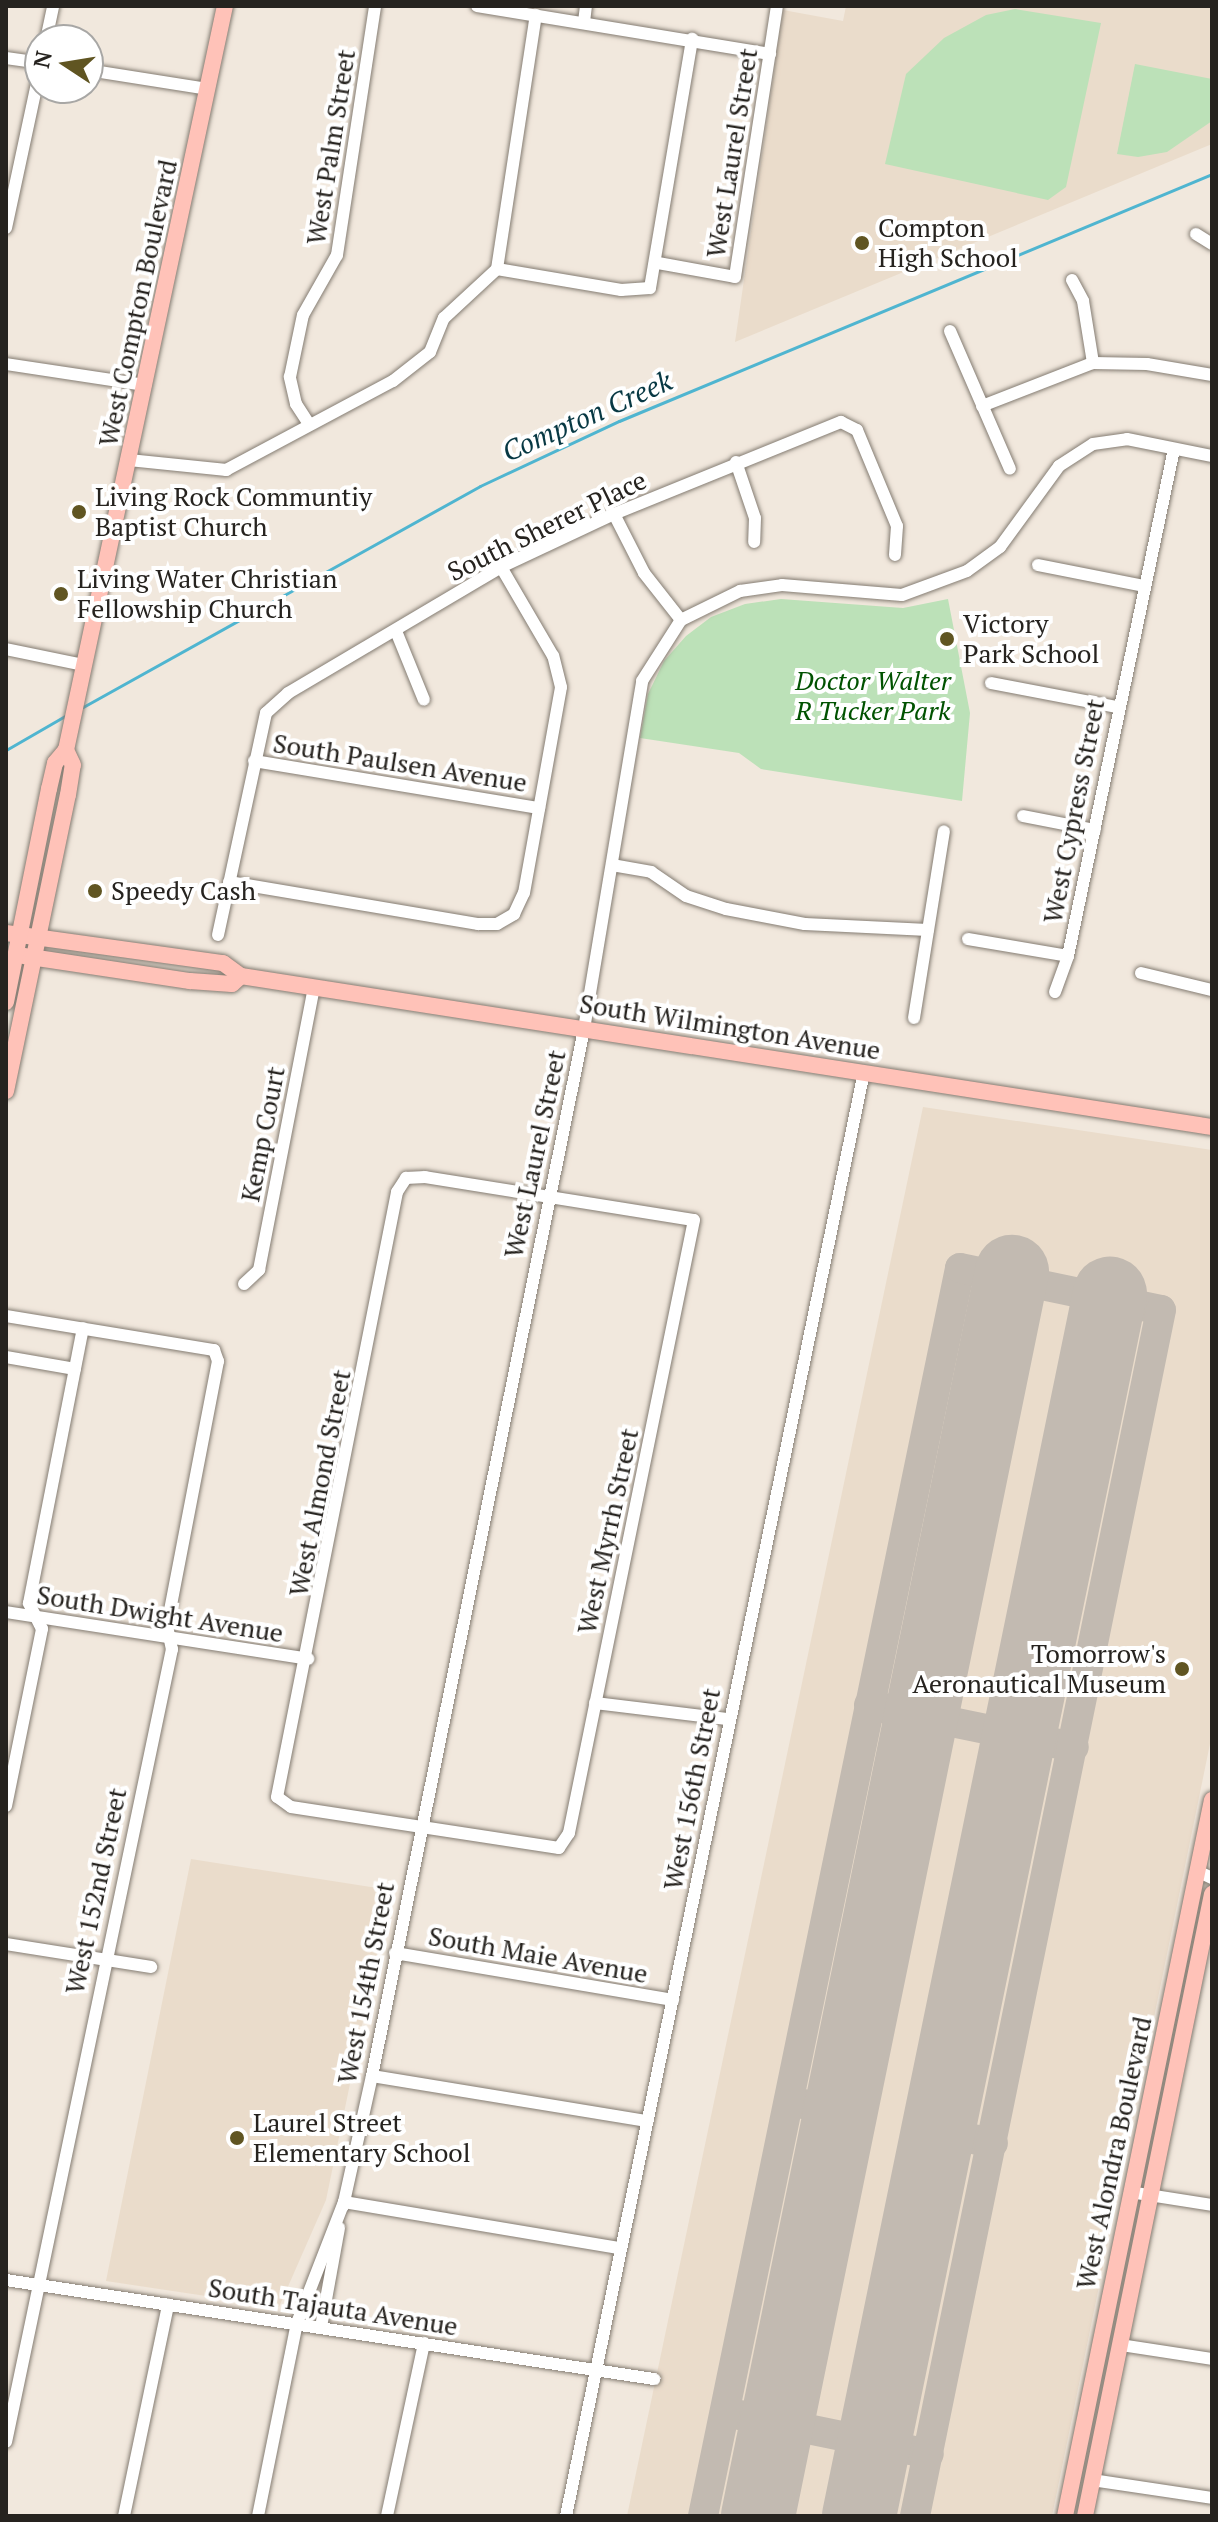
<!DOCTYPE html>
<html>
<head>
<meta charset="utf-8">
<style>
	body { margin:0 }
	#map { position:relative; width:1218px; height:2522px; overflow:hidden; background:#f1e8dd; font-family:"PT Serif",serif }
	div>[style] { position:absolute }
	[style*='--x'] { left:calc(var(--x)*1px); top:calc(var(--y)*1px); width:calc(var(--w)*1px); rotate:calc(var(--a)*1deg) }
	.built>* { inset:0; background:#eadccb }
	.green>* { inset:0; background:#bce1b8 }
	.stream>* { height:3px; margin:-1.5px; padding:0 1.5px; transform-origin:1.5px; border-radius:1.5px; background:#4fb5d0 }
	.taxiway>* { height:30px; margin:-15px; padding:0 15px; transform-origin:15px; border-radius:15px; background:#c2bab1 }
	.runway>* { height:74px; margin:-37px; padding:0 37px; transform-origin:37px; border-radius:37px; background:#c2bab1 }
	.roads { filter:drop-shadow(0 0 2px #847c72) drop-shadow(0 0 2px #847c72) }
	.minor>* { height:12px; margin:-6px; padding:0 6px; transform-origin:6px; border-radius:6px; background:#fff }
	.major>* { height:16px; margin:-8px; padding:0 8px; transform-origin:8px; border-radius:8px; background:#ffc2b8 }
	.dots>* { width:22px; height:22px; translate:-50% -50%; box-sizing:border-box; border:4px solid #fff; border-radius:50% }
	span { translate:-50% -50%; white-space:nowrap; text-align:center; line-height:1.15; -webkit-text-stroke:8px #fff; paint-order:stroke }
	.street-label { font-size:26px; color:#26231f }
	.poi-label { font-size:26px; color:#26231f }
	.left { translate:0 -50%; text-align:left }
	.right { translate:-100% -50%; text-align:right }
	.park-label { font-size:26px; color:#005200; font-style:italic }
	.water-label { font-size:28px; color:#073843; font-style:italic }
	.frame { position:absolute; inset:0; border:8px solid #26231f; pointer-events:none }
	.north { position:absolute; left:24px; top:24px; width:80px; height:80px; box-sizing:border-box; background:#fff; border:2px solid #a8a7a5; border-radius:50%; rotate:282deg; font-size:22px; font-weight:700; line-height:32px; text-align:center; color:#26231f }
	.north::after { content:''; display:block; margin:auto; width:28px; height:36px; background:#605522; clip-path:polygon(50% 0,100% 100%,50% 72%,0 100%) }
</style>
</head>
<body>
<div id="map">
	<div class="built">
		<div style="clip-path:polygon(846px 6px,1212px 6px,1212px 144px,735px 342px,783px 10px,843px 21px)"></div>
		<div style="clip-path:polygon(923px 1107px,1212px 1150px,1212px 1734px,1052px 2516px,627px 2516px)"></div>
		<div style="clip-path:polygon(191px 1859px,390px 1890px,326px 2200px,279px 2307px,106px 2281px)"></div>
	</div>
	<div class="green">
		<div style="clip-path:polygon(1015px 9px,1101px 23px,1066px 187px,1048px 200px,885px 164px,906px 74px,944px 38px,986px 15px)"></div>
		<div style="clip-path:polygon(1135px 64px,1212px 79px,1212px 121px,1167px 152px,1138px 157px,1117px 154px)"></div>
		<div style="clip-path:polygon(781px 599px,903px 608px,948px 599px,970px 713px,962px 801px,761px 769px,739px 753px,640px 738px,648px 694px,664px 661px,686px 636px,711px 617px,745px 604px)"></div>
	</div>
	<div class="stream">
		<div style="--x:83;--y:707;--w:454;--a:-29.1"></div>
		<div style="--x:480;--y:486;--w:153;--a:-25.1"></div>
		<div style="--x:619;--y:421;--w:642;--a:-22.61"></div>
		<div style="--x:6;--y:750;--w:68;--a:-30"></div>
	</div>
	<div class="taxiway">
		<div style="--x:869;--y:1705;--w:209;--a:11.6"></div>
		<div style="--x:789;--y:2101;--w:53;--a:11.9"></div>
		<div style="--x:938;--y:2132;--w:56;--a:11.3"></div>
		<div style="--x:725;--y:2412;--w:208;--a:11.6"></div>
		<div style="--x:703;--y:2516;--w:1274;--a:-78.36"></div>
		<div style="--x:960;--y:1268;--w:205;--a:11.8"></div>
		<div style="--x:1161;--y:1310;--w:1231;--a:101.53"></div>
	</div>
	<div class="runway">
		<div style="--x:758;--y:2516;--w:1270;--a:-78.46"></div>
		<div style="--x:859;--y:2516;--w:1248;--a:-78.4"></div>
	</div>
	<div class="roads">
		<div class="minor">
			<div style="--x:477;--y:6;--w:297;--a:9.3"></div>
			<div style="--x:584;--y:22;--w:16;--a:-83"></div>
			<div style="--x:46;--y:40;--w:35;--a:-78"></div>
			<div style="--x:6;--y:58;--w:34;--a:8"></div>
			<div style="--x:88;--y:70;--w:121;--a:9"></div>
			<div style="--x:6;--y:228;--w:163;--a:-77.9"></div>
			<div style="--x:1196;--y:234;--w:19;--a:32"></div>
			<div style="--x:658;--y:263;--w:78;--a:10.3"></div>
			<div style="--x:735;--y:277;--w:274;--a:-81.2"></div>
			<div style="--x:497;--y:269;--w:126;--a:9.6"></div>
			<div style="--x:621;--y:290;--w:29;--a:-4"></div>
			<div style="--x:650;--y:288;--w:253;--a:-80.4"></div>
			<div style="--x:1072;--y:280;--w:24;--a:62"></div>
			<div style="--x:1083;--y:301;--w:63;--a:80.8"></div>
			<div style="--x:950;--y:331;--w:150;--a:66.5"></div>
			<div style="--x:6;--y:364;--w:141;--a:8.6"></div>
			<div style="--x:982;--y:406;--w:119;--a:-21.2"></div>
			<div style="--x:1093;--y:363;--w:54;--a:1.1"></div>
			<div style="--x:1147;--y:364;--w:66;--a:9.6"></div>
			<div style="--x:309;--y:424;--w:24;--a:-123"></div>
			<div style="--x:296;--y:404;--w:28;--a:-103"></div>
			<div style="--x:290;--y:377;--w:63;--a:-78.2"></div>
			<div style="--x:303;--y:315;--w:69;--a:-60.5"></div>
			<div style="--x:337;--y:255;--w:252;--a:-81.3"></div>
			<div style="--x:129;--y:460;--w:98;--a:5.9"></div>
			<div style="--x:226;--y:470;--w:189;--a:-28.1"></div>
			<div style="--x:393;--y:381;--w:47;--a:-38.1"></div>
			<div style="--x:430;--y:352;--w:37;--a:-68"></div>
			<div style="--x:444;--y:318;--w:72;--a:-42.8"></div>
			<div style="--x:497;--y:269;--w:257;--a:-81.3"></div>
			<div style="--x:736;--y:462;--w:59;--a:71.3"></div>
			<div style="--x:755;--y:518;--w:24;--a:92"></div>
			<div style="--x:614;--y:514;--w:66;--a:63"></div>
			<div style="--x:644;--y:573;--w:60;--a:51.8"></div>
			<div style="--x:1038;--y:565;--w:108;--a:11.2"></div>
			<div style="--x:396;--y:631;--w:74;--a:67.9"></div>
			<div style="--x:6;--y:649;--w:80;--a:11.6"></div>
			<div style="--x:991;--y:683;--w:128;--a:10.8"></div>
			<div style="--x:254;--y:761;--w:289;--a:9.4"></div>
			<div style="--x:1023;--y:816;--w:73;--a:11"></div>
			<div style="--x:612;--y:865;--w:40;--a:10"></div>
			<div style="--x:651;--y:872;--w:42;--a:34.4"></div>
			<div style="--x:686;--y:896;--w:42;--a:18"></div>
			<div style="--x:726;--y:909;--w:80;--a:10.8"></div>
			<div style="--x:805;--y:924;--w:123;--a:2.8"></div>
			<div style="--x:229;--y:882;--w:253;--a:9.6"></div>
			<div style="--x:478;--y:924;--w:19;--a:0"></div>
			<div style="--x:497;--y:924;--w:20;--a:-30"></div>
			<div style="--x:514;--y:914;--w:23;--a:-65"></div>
			<div style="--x:524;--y:893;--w:209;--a:-79.8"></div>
			<div style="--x:561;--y:687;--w:32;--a:-104"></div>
			<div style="--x:553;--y:656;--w:103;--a:-120.3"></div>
			<div style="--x:218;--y:935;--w:227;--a:-77.8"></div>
			<div style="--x:266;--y:713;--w:30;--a:-42"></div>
			<div style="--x:288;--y:693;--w:247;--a:-30.6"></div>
			<div style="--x:501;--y:567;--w:125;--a:-25.1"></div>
			<div style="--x:614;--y:514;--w:245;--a:-22.1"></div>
			<div style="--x:841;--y:422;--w:18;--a:27"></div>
			<div style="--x:857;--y:430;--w:104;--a:67.4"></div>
			<div style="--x:897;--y:526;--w:29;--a:94"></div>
			<div style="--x:968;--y:939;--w:101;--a:9.6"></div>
			<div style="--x:1141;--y:973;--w:73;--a:13.5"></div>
			<div style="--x:1055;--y:992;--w:38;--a:-70"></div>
			<div style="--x:1068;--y:956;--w:518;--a:-78.19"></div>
			<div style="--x:914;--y:1018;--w:189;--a:-80.9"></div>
			<div style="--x:425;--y:1177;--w:272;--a:9.1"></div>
			<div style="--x:694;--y:1220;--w:626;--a:101.53"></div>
			<div style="--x:569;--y:1833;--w:18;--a:124"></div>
			<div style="--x:559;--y:1848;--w:271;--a:-171.3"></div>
			<div style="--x:291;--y:1807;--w:17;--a:-144"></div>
			<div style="--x:277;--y:1797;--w:617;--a:-78.78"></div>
			<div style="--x:397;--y:1192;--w:17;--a:-57"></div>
			<div style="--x:406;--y:1178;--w:19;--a:-3"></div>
			<div style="--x:244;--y:1284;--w:21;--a:-43"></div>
			<div style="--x:259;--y:1270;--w:287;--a:-79"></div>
			<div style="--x:6;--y:1316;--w:211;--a:9.3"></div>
			<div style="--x:214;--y:1350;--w:12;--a:70"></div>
			<div style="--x:218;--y:1361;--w:270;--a:100.9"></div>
			<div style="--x:167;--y:1626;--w:24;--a:78"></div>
			<div style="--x:172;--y:1649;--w:810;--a:101.82"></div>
			<div style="--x:6;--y:1357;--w:70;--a:9.9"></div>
			<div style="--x:6;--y:1612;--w:306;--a:8.8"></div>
			<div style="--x:595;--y:1703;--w:133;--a:6.9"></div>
			<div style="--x:6;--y:1806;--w:181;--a:-78.5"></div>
			<div style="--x:42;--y:1629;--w:29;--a:-117"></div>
			<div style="--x:29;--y:1603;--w:280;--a:-78.9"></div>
			<div style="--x:1197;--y:1871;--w:17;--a:25"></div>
			<div style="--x:6;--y:1944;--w:147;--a:9"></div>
			<div style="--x:395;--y:1953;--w:282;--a:9.6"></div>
			<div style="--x:372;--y:2076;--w:279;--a:9.3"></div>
			<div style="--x:1130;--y:2192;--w:83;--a:9"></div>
			<div style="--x:343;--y:2206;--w:4;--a:-76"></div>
			<div style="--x:344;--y:2202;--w:280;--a:9.5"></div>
			<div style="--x:6;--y:2280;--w:656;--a:8.69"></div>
			<div style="--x:321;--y:2327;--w:101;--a:-79.7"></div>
			<div style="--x:1121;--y:2345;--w:92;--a:8.7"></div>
			<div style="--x:1092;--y:2480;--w:121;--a:8.5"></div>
			<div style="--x:124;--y:2516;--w:216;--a:-78.2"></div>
			<div style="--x:258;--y:2516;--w:197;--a:-78.6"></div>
			<div style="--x:297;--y:2323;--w:130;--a:-68.8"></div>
			<div style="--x:344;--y:2202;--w:129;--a:-77.5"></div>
			<div style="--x:372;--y:2076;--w:1068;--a:-78.55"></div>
			<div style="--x:584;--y:1029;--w:353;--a:-80.5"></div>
			<div style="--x:642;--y:681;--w:72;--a:-57.4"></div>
			<div style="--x:681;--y:620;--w:66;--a:-26.2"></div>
			<div style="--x:740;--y:591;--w:42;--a:-8.1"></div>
			<div style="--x:782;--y:585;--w:120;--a:4.8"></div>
			<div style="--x:902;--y:595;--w:69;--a:-20.3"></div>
			<div style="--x:967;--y:571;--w:41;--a:-36"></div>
			<div style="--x:1000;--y:547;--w:100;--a:-53.9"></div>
			<div style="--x:1059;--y:466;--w:40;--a:-32.9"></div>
			<div style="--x:1093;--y:444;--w:34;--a:-8"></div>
			<div style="--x:1127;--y:439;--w:87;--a:11.3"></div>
			<div style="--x:387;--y:2516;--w:177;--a:-77.9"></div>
			<div style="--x:566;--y:2516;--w:1474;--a:-78.34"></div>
		</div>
		<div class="major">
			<div style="--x:6;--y:933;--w:219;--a:7.9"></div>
			<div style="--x:223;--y:963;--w:22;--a:36"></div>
			<div style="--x:241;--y:976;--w:983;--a:8.84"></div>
			<div style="--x:24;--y:956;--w:168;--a:8.6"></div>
			<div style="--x:190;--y:981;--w:42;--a:4.1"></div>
			<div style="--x:232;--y:984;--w:12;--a:-42"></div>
			<div style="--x:6;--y:1002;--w:217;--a:-78.6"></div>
			<div style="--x:49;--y:789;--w:27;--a:-77"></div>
			<div style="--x:55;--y:763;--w:17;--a:-50"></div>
			<div style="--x:66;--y:750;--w:761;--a:-77.94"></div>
			<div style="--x:6;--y:1091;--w:302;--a:-78.2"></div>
			<div style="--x:68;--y:795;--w:30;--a:-81"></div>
			<div style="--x:73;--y:765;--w:17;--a:-115"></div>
			<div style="--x:1065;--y:2516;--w:731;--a:-78.4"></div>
			<div style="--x:1085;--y:2516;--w:635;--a:-78.46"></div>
		</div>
	</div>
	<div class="dots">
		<div style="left:862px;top:243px;background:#605522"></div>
		<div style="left:79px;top:512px;background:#605522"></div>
		<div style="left:61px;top:594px;background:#605522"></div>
		<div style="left:947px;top:639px;background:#605522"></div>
		<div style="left:95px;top:891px;background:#605522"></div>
		<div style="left:1182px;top:1669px;background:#605522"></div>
		<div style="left:237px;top:2138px;background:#605522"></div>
	</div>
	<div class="street-label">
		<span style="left:331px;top:147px;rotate:-81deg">West Palm Street</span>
		<span style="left:732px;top:153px;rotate:-81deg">West Laurel Street</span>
		<span style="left:138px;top:303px;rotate:-78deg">West Compton Boulevard</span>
		<span style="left:547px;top:526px;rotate:-26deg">South Sherer Place</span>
		<span style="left:400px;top:763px;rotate:9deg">South Paulsen Avenue</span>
		<span style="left:1074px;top:811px;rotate:-79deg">West Cypress Street</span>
		<span style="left:730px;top:1027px;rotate:9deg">South Wilmington Avenue</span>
		<span style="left:263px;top:1134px;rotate:-79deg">Kemp Court</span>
		<span style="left:535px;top:1154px;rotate:-78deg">West Laurel Street</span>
		<span style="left:320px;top:1483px;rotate:-79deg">West Almond Street</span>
		<span style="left:608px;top:1531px;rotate:-78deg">West Myrrh Street</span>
		<span style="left:160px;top:1614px;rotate:9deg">South Dwight Avenue</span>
		<span style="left:692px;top:1789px;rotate:-79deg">West 156th Street</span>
		<span style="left:96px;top:1891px;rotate:-78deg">West 152nd Street</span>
		<span style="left:538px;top:1955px;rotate:10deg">South Maie Avenue</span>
		<span style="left:366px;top:1983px;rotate:-79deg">West 154th Street</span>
		<span style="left:1114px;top:2153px;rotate:-78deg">West Alondra Boulevard</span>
		<span style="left:333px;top:2307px;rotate:9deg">South Tajauta Avenue</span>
	</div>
	<div class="poi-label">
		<span class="left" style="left:878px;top:243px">Compton<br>High School</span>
		<span class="left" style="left:95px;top:512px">Living Rock Communtiy<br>Baptist Church</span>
		<span class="left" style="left:77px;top:594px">Living Water Christian<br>Fellowship Church</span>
		<span class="left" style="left:963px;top:639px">Victory<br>Park School</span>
		<span class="left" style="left:111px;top:891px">Speedy Cash</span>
		<span class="right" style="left:1166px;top:1669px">Tomorrow's<br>Aeronautical Museum</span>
		<span class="left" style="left:253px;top:2138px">Laurel Street<br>Elementary School</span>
	</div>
	<div class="park-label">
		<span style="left:873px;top:696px">Doctor Walter<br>R Tucker Park</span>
	</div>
	<div class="water-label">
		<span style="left:587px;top:416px;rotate:-24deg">Compton Creek</span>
	</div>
	<div class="frame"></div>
	<div class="north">N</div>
</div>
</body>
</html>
